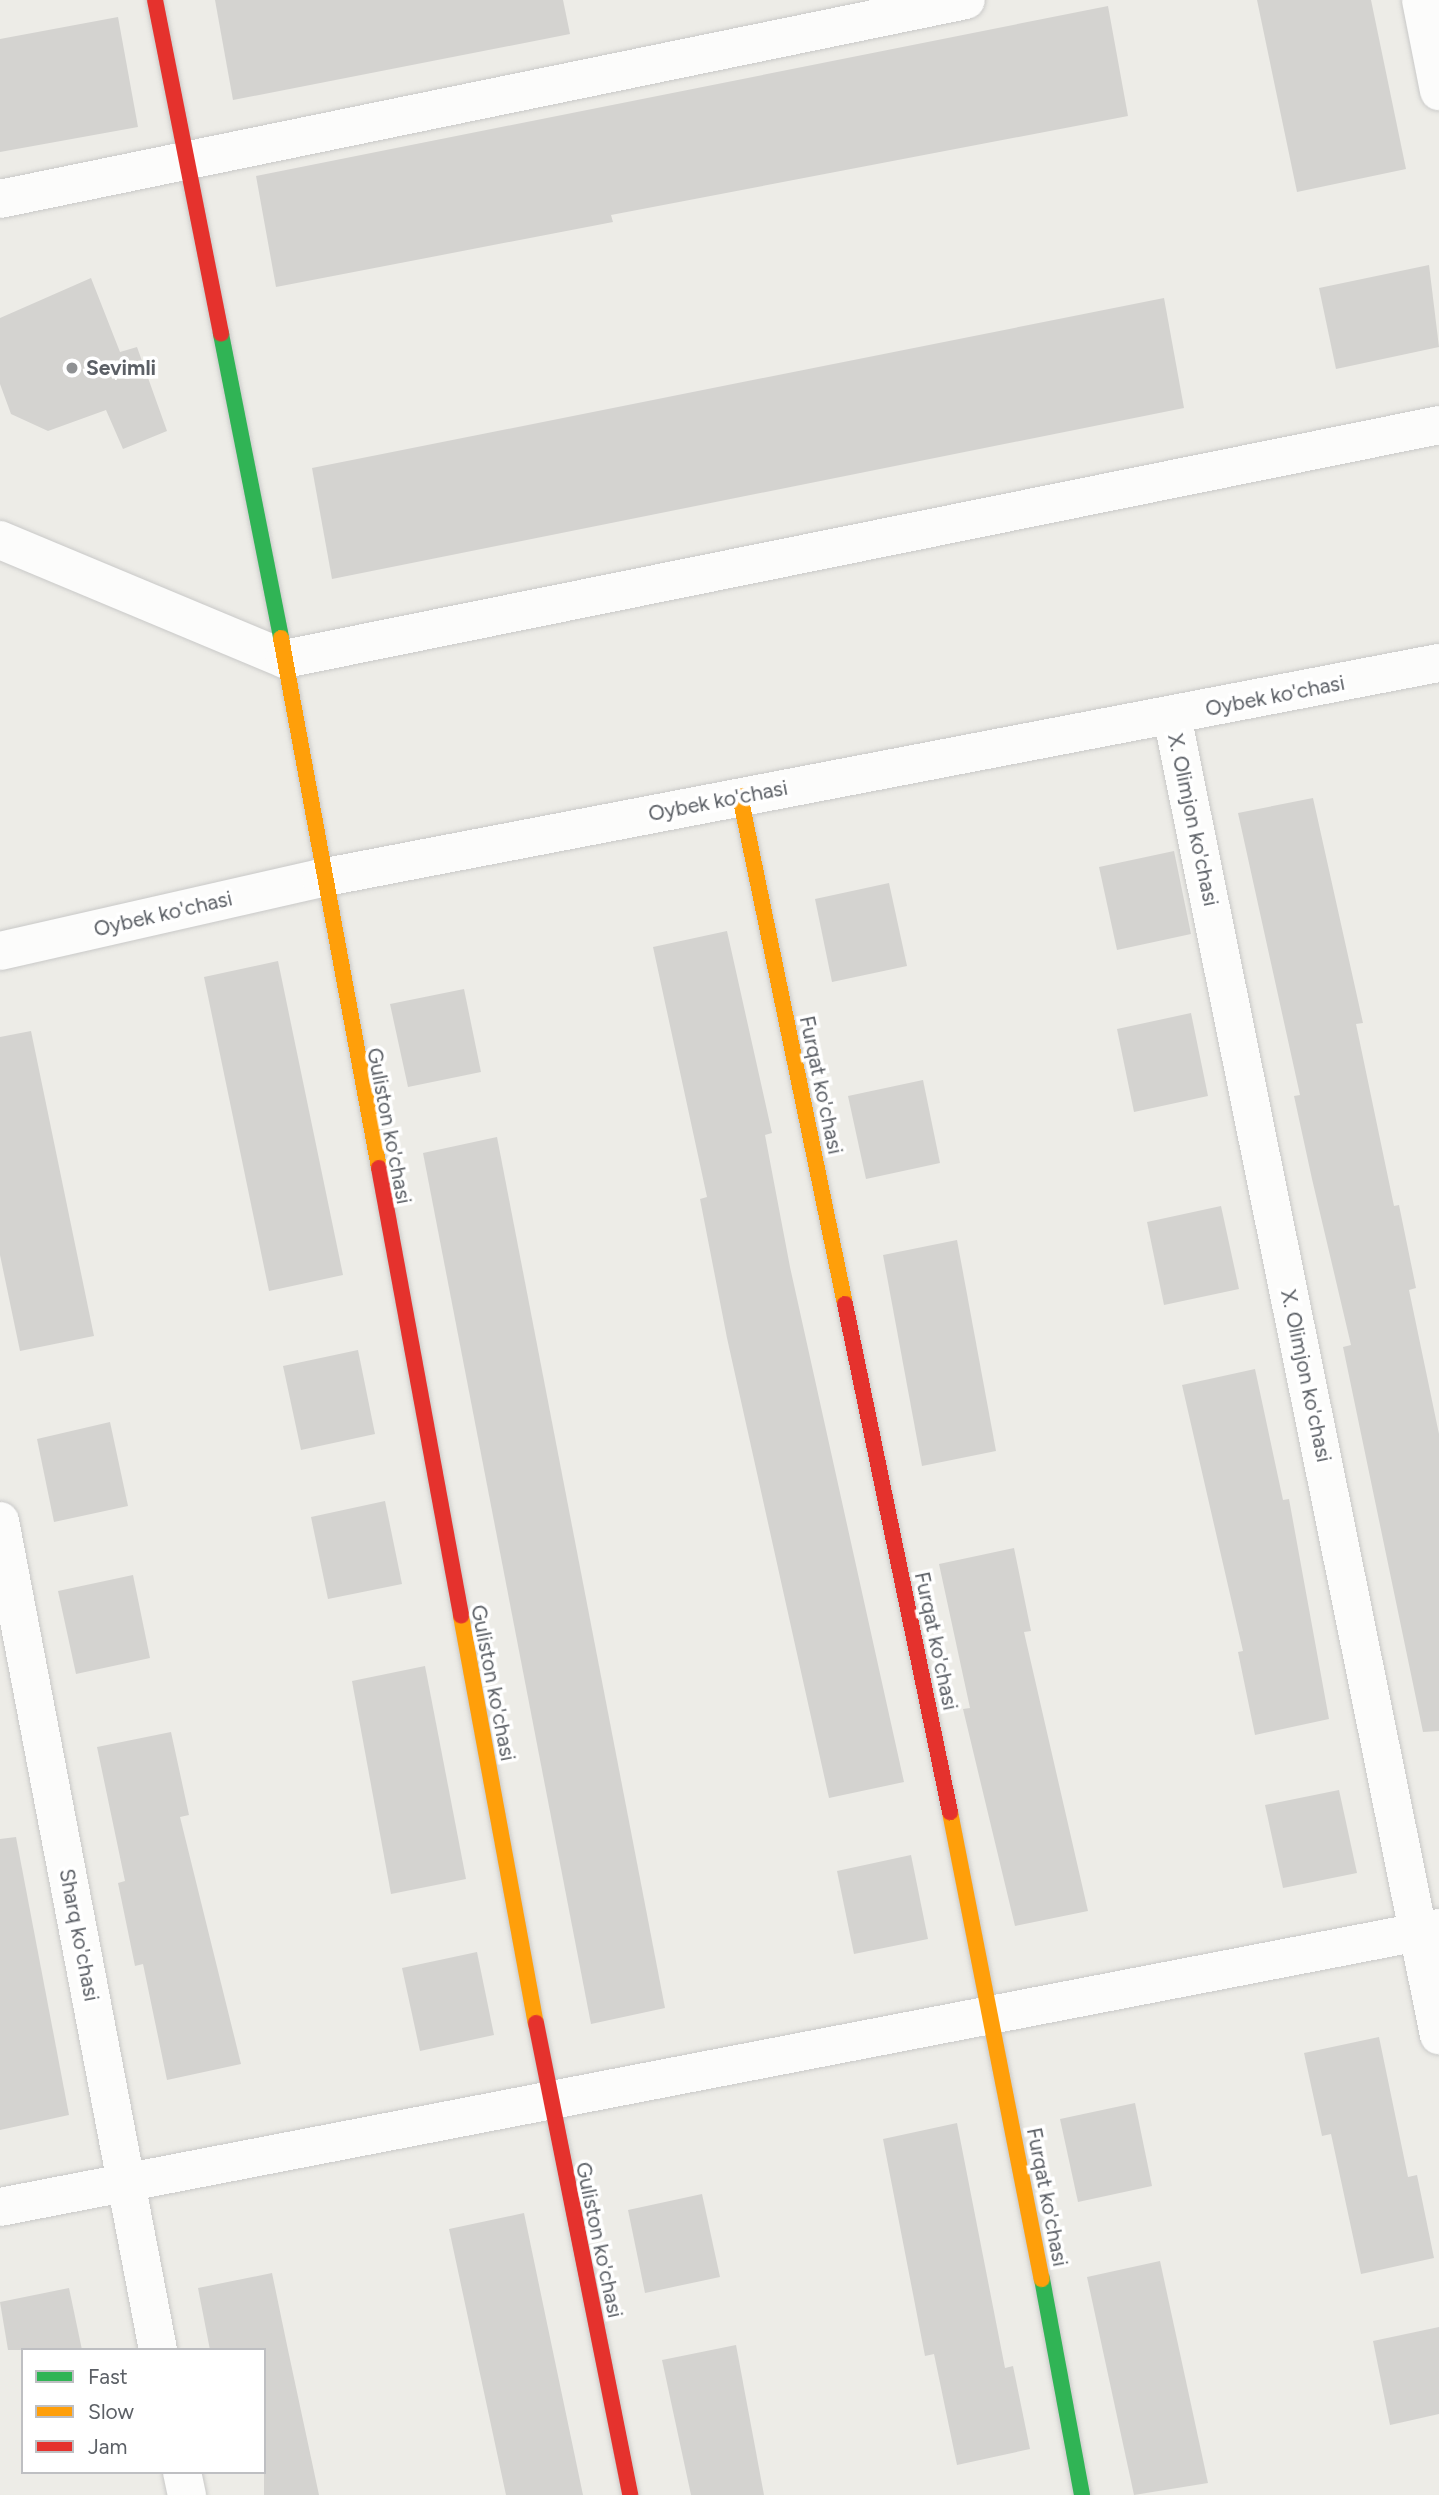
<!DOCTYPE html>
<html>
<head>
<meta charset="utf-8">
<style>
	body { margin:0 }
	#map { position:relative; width:1439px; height:2495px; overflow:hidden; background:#edece7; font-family:Figtree,sans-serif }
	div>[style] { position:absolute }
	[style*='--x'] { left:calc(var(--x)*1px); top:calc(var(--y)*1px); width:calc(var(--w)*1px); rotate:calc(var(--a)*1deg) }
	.building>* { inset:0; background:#d4d3d0 }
	.roads { filter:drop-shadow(0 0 2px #c9c9c8) drop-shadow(0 0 2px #c9c9c8) }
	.street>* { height:38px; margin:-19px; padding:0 19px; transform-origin:19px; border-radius:19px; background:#fcfcfb }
	.fast>* { height:16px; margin:-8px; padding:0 8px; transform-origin:8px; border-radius:8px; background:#30b455 }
	.slow>* { height:16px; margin:-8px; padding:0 8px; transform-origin:8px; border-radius:8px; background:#ff9f0a }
	.jam>* { height:16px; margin:-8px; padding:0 8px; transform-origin:8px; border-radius:8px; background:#e5322d }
	.dots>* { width:19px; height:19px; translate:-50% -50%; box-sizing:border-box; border:4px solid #fff; border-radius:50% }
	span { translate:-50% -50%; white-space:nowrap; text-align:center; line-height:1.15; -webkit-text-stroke:7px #fff; paint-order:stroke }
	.poi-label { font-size:21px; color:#5c6066; font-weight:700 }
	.left { translate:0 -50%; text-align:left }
	.street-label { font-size:21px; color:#5c6066 }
	.legend { position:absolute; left:21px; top:2348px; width:245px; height:126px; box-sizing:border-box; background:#fff; border:2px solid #bebfc2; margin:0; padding:9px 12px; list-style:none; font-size:21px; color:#5c6066 }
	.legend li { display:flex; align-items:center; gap:14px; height:35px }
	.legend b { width:35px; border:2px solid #bebfc2 }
</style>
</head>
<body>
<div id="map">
	<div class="building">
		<div style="clip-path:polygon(215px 0,563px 0,570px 34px,233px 100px)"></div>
		<div style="clip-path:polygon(1257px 0,1371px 0,1406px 169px,1297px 192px)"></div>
		<div style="clip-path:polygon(1108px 6px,1128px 116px,611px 215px,613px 222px,276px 287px,256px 176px)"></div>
		<div style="clip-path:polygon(118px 17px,138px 127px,0 152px,0 39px)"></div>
		<div style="clip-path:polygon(1429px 265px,1439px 347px,1336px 369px,1319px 288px)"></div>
		<div style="clip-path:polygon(91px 278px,120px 352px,137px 347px,167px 431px,123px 449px,106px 410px,48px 431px,11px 414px,0 384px,0 318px)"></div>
		<div style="clip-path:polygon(1164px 298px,1184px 408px,332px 579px,312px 468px)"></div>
		<div style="clip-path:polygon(1313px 798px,1363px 1023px,1356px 1024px,1394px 1206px,1399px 1205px,1416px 1288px,1409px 1290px,1439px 1434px,1439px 1731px,1423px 1732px,1343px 1347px,1351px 1345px,1312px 1179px,1294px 1096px,1300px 1095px,1238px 813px)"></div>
		<div style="clip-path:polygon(1174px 851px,1191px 934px,1117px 950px,1099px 867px)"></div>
		<div style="clip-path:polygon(889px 883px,907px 966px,832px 982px,815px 899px)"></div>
		<div style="clip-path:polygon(727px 931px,772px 1133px,765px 1135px,790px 1267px,904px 1782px,829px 1798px,727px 1338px,700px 1199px,707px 1197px,653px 947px)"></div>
		<div style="clip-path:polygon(278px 961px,343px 1275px,269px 1291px,204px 977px)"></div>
		<div style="clip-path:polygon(464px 989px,481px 1072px,408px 1087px,390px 1004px)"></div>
		<div style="clip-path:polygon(1191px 1013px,1208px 1096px,1134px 1112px,1117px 1029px)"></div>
		<div style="clip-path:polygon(31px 1031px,94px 1336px,20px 1351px,0 1255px,0 1037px)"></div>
		<div style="clip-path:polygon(923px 1080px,940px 1163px,866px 1179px,848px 1096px)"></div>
		<div style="clip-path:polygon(497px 1137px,665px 2008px,591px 2024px,423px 1153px)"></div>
		<div style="clip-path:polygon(1221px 1206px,1239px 1289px,1164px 1305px,1147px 1222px)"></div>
		<div style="clip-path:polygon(957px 1240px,996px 1451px,922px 1466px,883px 1255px)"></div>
		<div style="clip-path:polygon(358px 1350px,375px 1434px,301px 1450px,283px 1366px)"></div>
		<div style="clip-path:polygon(1255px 1369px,1283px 1500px,1289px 1499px,1329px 1719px,1255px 1735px,1238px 1652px,1243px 1651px,1182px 1385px)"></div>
		<div style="clip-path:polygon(110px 1422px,128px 1506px,54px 1522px,37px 1439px)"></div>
		<div style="clip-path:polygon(385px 1501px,402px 1584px,328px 1599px,311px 1517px)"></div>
		<div style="clip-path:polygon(1014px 1548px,1031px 1631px,1024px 1632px,1088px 1911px,1015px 1926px,963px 1709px,970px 1708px,939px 1564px)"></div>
		<div style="clip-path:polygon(133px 1575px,150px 1658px,76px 1674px,58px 1591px)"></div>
		<div style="clip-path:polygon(425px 1666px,466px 1879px,391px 1894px,352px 1681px)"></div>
		<div style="clip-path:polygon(171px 1732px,189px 1815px,180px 1817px,241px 2064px,167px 2080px,143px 1964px,135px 1966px,118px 1883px,125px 1881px,97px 1747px)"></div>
		<div style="clip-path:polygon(1339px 1790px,1357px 1873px,1283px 1888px,1265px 1805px)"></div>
		<div style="clip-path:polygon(16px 1837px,69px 2115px,0 2130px,0 1839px)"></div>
		<div style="clip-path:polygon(911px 1855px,928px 1939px,854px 1954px,837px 1871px)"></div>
		<div style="clip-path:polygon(477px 1952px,494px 2035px,420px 2051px,402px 1968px)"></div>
		<div style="clip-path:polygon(1379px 2037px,1408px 2177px,1417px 2175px,1434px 2258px,1361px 2274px,1331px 2134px,1322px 2136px,1304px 2053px)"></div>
		<div style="clip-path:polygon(1135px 2103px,1152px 2186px,1078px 2202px,1060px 2119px)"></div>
		<div style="clip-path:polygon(957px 2123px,1005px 2368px,1013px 2366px,1030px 2449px,957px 2465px,934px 2354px,925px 2356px,883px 2139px)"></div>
		<div style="clip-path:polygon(702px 2194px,720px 2277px,645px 2293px,628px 2210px)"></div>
		<div style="clip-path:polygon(524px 2213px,548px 2328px,583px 2495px,506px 2495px,449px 2229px)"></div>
		<div style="clip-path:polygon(1160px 2261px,1208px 2483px,1134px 2495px,1087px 2277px)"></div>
		<div style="clip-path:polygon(272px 2273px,288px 2350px,319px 2495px,264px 2495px,264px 2350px,210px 2350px,198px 2288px)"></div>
		<div style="clip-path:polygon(69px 2288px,82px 2350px,8px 2350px,0 2302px)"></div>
		<div style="clip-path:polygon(1439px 2327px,1439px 2414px,1390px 2425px,1373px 2341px)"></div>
		<div style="clip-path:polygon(736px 2345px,764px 2495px,691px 2495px,662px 2360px)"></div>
	</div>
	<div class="roads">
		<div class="street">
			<div style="--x:1421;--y:0;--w:93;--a:78.8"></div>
			<div style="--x:0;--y:199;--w:986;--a:-11.64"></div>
			<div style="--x:0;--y:540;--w:309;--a:22.7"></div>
			<div style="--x:285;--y:659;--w:1177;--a:-11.46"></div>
			<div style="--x:1172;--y:716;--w:1346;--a:78.56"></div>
			<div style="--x:0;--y:951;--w:329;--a:-12.8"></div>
			<div style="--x:321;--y:878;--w:1138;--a:-10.89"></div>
			<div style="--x:0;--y:1521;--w:844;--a:79.21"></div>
			<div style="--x:0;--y:2207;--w:1466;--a:-10.97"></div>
			<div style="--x:182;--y:2472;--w:24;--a:78"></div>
		</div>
		<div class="fast">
			<div style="--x:221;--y:334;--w:310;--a:78.8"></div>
			<div style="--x:1042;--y:2279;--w:220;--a:79.5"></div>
		</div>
		<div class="slow">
			<div style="--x:281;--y:638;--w:539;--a:79.52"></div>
			<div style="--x:740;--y:796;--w:519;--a:78.32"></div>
			<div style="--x:461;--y:1616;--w:414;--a:79.6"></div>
			<div style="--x:950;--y:1812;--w:476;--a:78.9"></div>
		</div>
		<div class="jam">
			<div style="--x:155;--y:0;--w:340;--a:78.8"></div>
			<div style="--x:379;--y:1168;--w:455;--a:79.6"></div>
			<div style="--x:845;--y:1304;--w:519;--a:78.32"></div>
			<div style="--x:536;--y:2023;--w:481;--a:78.7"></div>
		</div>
	</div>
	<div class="dots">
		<div style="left:72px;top:368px;background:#8f9193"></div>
	</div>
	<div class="poi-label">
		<span class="left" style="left:86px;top:368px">Sevimli</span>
	</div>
	<div class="street-label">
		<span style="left:1275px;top:696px;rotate:-11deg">Oybek ko'chasi</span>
		<span style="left:718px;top:801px;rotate:-11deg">Oybek ko'chasi</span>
		<span style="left:1193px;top:820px;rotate:78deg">X. Olimjon ko'chasi</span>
		<span style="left:163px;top:914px;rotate:-13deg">Oybek ko'chasi</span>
		<span style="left:821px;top:1085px;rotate:78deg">Furqat ko'chasi</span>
		<span style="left:389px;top:1126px;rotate:79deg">Guliston ko'chasi</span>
		<span style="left:1306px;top:1376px;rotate:78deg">X. Olimjon ko'chasi</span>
		<span style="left:936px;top:1641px;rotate:78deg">Furqat ko'chasi</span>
		<span style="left:493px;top:1683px;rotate:79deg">Guliston ko'chasi</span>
		<span style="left:79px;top:1935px;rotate:79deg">Sharq ko'chasi</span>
		<span style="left:1047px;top:2197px;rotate:79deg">Furqat ko'chasi</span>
		<span style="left:599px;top:2240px;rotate:78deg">Guliston ko'chasi</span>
	</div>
	<ul class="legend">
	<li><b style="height:9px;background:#30b455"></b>Fast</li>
	<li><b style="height:9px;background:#ff9f0a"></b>Slow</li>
	<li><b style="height:9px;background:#e5322d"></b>Jam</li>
	</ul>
</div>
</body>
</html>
